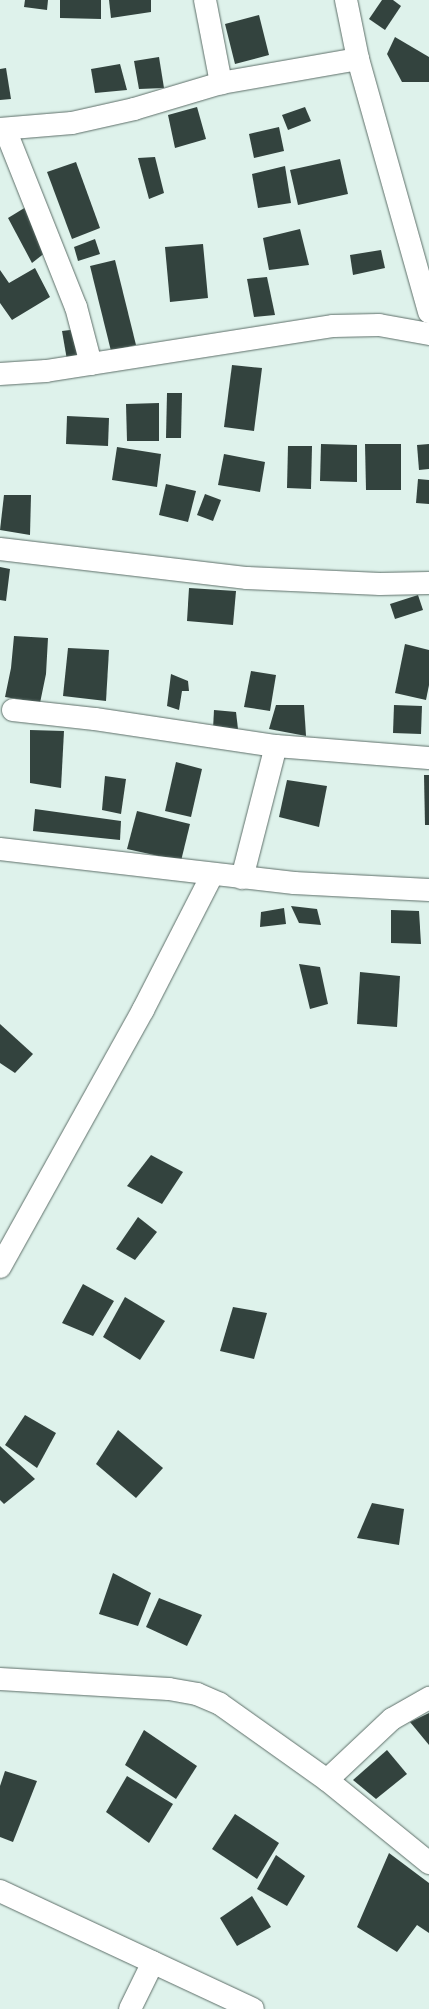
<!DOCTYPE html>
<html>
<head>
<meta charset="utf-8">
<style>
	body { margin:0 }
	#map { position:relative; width:429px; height:2009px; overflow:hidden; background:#def2eb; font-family:"Titillium Web",sans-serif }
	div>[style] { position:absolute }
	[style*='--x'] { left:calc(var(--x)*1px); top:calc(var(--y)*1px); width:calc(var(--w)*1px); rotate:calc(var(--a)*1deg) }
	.building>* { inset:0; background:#33433e }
	.roads { filter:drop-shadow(0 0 1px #5e6f69) drop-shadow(0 0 1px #5e6f69) }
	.street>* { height:22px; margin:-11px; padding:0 11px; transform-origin:11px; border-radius:11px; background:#fff }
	span { translate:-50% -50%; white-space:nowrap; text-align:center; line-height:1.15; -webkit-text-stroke:4px #eefef8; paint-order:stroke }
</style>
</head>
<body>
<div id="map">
	<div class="building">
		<div style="clip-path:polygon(25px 0,48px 0,47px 10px,24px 7px)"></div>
		<div style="clip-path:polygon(60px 0,101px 0,101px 19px,60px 18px)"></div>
		<div style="clip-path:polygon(109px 0,151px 0,151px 12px,111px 18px)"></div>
		<div style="clip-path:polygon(382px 0,393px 0,401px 6px,385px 30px,369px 19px)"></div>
		<div style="clip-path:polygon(259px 15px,269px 55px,235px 64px,225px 24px)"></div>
		<div style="clip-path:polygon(395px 37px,429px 57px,429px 82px,402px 82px,387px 54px)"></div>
		<div style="clip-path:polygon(159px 57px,164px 88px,139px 89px,134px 61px)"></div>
		<div style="clip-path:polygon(120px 64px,127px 90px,95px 93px,91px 69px)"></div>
		<div style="clip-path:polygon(6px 68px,11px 99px,0 100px,0 69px)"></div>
		<div style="clip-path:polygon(197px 107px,206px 139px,175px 148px,168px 115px)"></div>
		<div style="clip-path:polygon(305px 107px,311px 121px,288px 130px,282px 115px)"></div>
		<div style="clip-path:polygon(279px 127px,284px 151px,254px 158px,249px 134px)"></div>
		<div style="clip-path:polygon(155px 157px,164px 193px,149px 199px,138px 158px)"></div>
		<div style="clip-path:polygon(340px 159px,348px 194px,298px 205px,290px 170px)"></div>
		<div style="clip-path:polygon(76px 162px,100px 228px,72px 239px,47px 172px)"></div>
		<div style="clip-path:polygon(285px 166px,291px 203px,258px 208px,252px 174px)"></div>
		<div style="clip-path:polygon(26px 207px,46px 252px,32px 263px,8px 218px)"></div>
		<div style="clip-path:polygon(300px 229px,309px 265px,269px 270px,263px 238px)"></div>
		<div style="clip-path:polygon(95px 239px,100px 254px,78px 261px,74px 247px)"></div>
		<div style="clip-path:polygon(203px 244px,208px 298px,170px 302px,165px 247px)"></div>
		<div style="clip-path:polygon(381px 250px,385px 268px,353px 275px,350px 255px)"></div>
		<div style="clip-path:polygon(115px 260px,136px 345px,111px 351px,90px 266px)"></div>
		<div style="clip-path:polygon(35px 268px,50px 297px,12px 320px,0 303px,0 270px,9px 283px)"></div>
		<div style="clip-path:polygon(267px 277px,275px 315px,254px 317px,247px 279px)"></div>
		<div style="clip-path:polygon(78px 329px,82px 358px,67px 360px,62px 331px)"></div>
		<div style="clip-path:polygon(232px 365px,262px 368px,254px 431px,224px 427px)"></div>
		<div style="clip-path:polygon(167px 393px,182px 393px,181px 438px,166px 438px)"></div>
		<div style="clip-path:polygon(159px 403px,159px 441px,127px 441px,126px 404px)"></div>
		<div style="clip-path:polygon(67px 416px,109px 418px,108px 446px,66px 444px)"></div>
		<div style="clip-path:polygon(321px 444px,357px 445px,357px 482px,320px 481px)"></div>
		<div style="clip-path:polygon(365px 444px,401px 444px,401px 490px,366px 490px)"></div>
		<div style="clip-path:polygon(429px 444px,429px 469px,419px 470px,417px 445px)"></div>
		<div style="clip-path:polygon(288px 446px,312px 446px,311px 489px,287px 488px)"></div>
		<div style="clip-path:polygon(117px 447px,161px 454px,157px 487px,112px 480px)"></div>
		<div style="clip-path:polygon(224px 454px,265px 462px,260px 492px,218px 485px)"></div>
		<div style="clip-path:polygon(418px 479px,429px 480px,429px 504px,416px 503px)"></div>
		<div style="clip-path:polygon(166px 484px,196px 491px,188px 522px,159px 515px)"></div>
		<div style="clip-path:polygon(205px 494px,221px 500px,213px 521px,197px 515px)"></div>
		<div style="clip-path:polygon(4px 495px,31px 495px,30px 535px,0 530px)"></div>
		<div style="clip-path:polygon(0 567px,10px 569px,6px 601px,0 600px)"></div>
		<div style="clip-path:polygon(189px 588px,236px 591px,233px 625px,187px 621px)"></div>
		<div style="clip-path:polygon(418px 595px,423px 610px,395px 619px,390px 604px)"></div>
		<div style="clip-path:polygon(14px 636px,48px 638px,46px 674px,40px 703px,5px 697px,11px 668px)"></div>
		<div style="clip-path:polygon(405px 644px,429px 650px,429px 685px,426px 700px,395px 693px)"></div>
		<div style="clip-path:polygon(68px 648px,109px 650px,106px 701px,63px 696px)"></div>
		<div style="clip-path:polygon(251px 671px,276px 675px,270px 711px,244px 707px)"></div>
		<div style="clip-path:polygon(171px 674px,188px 681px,189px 691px,182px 691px,179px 710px,167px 706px)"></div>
		<div style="clip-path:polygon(276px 705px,304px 705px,306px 736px,269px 729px)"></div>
		<div style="clip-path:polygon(394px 705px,422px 706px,421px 734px,393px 733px)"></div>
		<div style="clip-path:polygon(214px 710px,236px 712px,238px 729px,213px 729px)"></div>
		<div style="clip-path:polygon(30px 730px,64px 731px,61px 788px,30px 783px)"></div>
		<div style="clip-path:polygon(176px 762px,202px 769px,191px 817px,165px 811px)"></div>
		<div style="clip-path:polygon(424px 775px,429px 775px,429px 825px,425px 825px)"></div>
		<div style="clip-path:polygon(105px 776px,126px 779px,121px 814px,102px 810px)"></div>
		<div style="clip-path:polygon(287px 780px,327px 786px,319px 827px,279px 817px)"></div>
		<div style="clip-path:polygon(35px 809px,121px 821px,120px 840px,33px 831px)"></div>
		<div style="clip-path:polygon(137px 811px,190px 824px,181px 861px,127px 849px)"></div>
		<div style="clip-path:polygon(291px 906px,317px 909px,321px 925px,299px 923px)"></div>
		<div style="clip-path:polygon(284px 908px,286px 924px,260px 927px,261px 912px)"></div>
		<div style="clip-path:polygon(391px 910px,419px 911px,421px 944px,391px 943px)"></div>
		<div style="clip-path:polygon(299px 964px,320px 967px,328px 1004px,310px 1009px)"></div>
		<div style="clip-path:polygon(360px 972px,400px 976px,397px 1027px,357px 1024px)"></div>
		<div style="clip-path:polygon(0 1024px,33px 1054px,15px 1073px,0 1063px)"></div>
		<div style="clip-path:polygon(151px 1155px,183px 1172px,162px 1204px,127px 1186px)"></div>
		<div style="clip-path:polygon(138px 1217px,157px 1232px,135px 1260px,116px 1249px)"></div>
		<div style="clip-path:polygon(83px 1284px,114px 1301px,93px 1336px,62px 1323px)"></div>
		<div style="clip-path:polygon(125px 1297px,165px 1321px,140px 1360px,103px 1337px)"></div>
		<div style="clip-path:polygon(233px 1307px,267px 1313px,254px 1359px,220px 1351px)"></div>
		<div style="clip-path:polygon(25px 1415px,56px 1433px,37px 1468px,5px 1445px)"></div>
		<div style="clip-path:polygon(118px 1430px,163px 1468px,136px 1498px,96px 1464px)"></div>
		<div style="clip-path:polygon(0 1446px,35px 1479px,4px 1504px,0 1500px)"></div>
		<div style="clip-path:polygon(372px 1503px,404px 1509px,399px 1545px,357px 1538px)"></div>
		<div style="clip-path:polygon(113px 1573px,151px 1593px,138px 1626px,99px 1614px)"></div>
		<div style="clip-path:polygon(159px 1598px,202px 1615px,187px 1646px,146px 1627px)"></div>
		<div style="clip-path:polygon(429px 1713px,429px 1745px,410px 1722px)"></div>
		<div style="clip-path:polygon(144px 1730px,197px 1766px,176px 1799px,125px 1765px)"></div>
		<div style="clip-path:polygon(387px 1750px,407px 1774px,376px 1799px,353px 1780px)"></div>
		<div style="clip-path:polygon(5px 1771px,37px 1781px,13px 1842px,0 1837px,0 1786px)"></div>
		<div style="clip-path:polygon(127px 1776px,173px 1804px,149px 1843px,106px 1812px)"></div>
		<div style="clip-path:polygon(235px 1814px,279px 1843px,257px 1879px,212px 1849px)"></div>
		<div style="clip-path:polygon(389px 1853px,429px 1883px,429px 1933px,417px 1925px,397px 1952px,357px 1927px)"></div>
		<div style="clip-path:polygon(276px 1855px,305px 1876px,287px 1906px,257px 1889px)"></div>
		<div style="clip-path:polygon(252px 1896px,271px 1927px,237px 1946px,220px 1918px)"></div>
	</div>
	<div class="roads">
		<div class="street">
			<div style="--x:205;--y:0;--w:85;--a:79.1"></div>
			<div style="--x:346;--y:0;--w:60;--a:78.5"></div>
			<div style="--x:358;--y:59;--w:263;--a:74.3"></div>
			<div style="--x:0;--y:129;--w:72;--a:-4.8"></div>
			<div style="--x:72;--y:123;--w:64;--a:-12.7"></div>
			<div style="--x:134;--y:109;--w:91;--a:-16.6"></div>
			<div style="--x:221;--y:83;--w:139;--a:-9.9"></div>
			<div style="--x:5;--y:129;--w:192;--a:68.3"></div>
			<div style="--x:76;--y:307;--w:59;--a:75.3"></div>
			<div style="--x:0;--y:374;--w:46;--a:-3.7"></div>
			<div style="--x:46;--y:371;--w:291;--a:-8.9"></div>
			<div style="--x:333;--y:326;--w:46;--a:-1.2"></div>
			<div style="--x:379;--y:325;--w:51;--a:10.2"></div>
			<div style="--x:0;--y:549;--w:249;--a:6.7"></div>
			<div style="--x:247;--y:578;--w:133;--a:2.6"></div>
			<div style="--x:380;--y:584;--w:49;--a:-1.2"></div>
			<div style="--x:13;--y:710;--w:82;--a:6.3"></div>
			<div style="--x:95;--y:719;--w:183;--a:8.5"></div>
			<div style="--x:276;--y:746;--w:153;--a:4.5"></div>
			<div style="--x:0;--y:849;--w:296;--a:6.6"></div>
			<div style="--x:294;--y:883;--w:135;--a:3"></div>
			<div style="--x:242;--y:878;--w:136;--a:-75.6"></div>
			<div style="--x:0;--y:1267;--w:294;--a:-60.9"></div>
			<div style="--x:143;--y:1010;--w:152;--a:-62.9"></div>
			<div style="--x:0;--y:1679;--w:169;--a:3.4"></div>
			<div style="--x:169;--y:1689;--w:28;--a:10"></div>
			<div style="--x:197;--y:1694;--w:25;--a:23"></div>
			<div style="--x:220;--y:1704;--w:131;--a:35.4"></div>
			<div style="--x:327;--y:1780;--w:132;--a:39.1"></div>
			<div style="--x:327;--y:1780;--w:89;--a:-43.2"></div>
			<div style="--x:392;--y:1719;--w:43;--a:-29.6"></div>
			<div style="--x:0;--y:1891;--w:279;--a:25"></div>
			<div style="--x:130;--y:2009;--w:52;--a:-63.9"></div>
		</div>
	</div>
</div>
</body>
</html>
